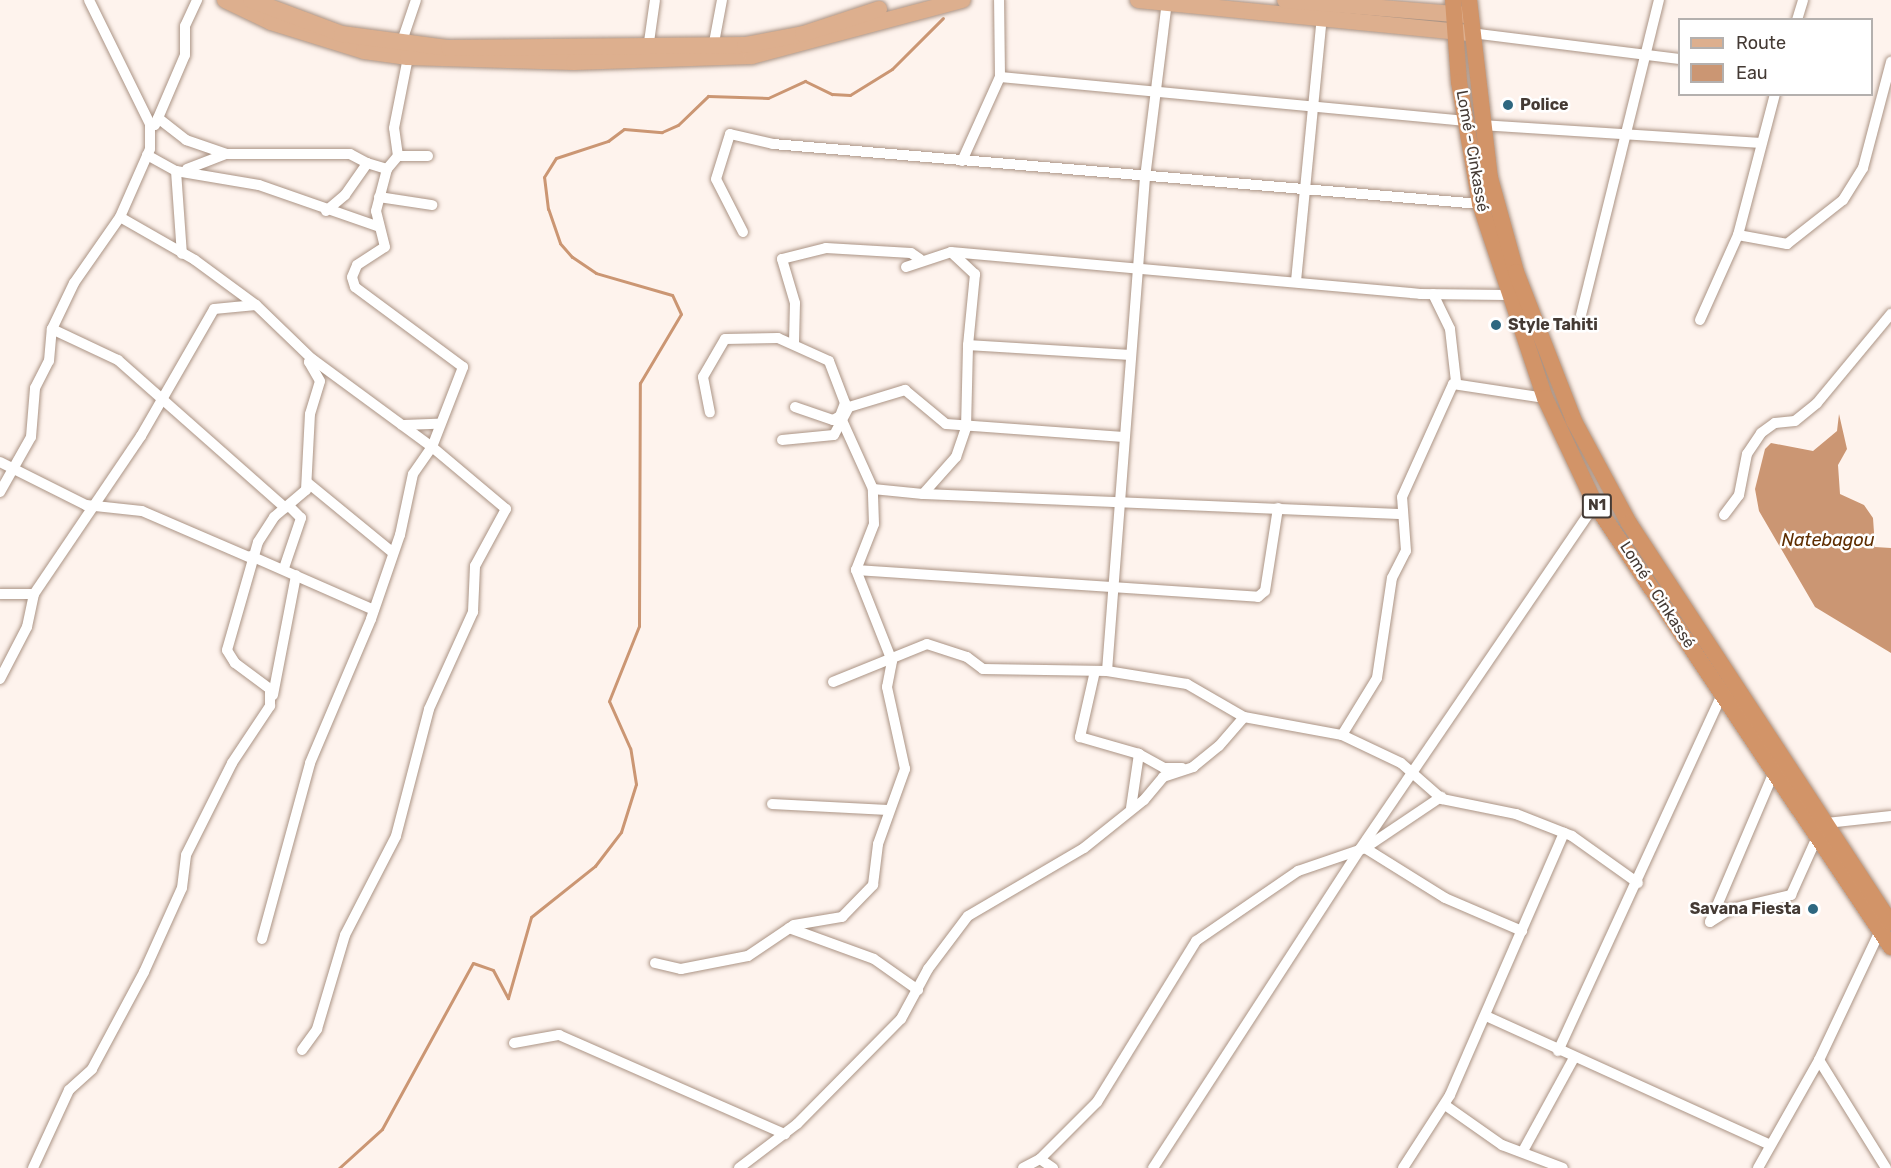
<!DOCTYPE html>
<html>
<head>
<meta charset="utf-8">
<style>
	body { margin:0 }
	#map { position:relative; width:1891px; height:1168px; overflow:hidden; background:#fef3ed; font-family:Rubik,sans-serif }
	div>[style] { position:absolute }
	[style*='--x'] { left:calc(var(--x)*1px); top:calc(var(--y)*1px); width:calc(var(--w)*1px); rotate:calc(var(--a)*1deg) }
	.water>* { inset:0; background:#cb9673 }
	.stream>* { height:3px; margin:-1.5px; padding:0 1.5px; transform-origin:1.5px; border-radius:1.5px; background:#cb9673 }
	.roads { filter:drop-shadow(0 0 2px #ab9485) drop-shadow(0 0 2px #ab9485) }
	.minor>* { height:10px; margin:-5px; padding:0 5px; transform-origin:5px; border-radius:5px; background:#fff }
	.primary>* { height:16px; margin:-8px; padding:0 8px; transform-origin:8px; border-radius:8px; background:#ddaf8e }
	.trunk>* { height:16px; margin:-8px; padding:0 8px; transform-origin:8px; border-radius:8px; background:#d29468 }
	.dots>* { width:16px; height:16px; translate:-50% -50%; box-sizing:border-box; border:3px solid #fff; border-radius:50% }
	span { translate:-50% -50%; white-space:nowrap; text-align:center; line-height:1.15; -webkit-text-stroke:5px #fff; paint-order:stroke }
	.shield-label span { padding:2px 4px; background:#fff; border:2px solid; border-radius:4px; -webkit-text-stroke-width:0 }
	.shield-label { font-size:15px; color:#443a34; font-weight:700 }
	.poi-label { font-size:16px; color:#443a34; font-weight:700 }
	.left { translate:0 -50%; text-align:left }
	.right { translate:-100% -50%; text-align:right }
	.street-label { font-size:16px; color:#443a34 }
	.water-label { font-size:18px; color:#5e2d01; font-style:italic }
	.legend { position:absolute; left:1678px; top:18px; width:195px; height:78px; box-sizing:border-box; background:#fff; border:2px solid #b4b0ae; margin:0; padding:8px 10px; list-style:none; font-size:18px; color:#443a34 }
	.legend li { display:flex; align-items:center; gap:12px; height:30px }
	.legend b { width:30px; border:2px solid #b4b0ae }
</style>
</head>
<body>
<div id="map">
	<div class="water">
		<div style="clip-path:polygon(1839px 414px,1847px 449px,1838px 465px,1840px 494px,1864px 505px,1873px 518px,1875px 547px,1891px 548px,1891px 653px,1815px 607px,1759px 511px,1755px 489px,1765px 449px,1771px 443px,1813px 451px,1837px 431px)"></div>
	</div>
	<div class="stream">
		<div style="--x:339;--y:1168;--w:58;--a:-42.2"></div>
		<div style="--x:382;--y:1129;--w:189;--a:-61.3"></div>
		<div style="--x:473;--y:963;--w:21;--a:19"></div>
		<div style="--x:493;--y:970;--w:32;--a:62"></div>
		<div style="--x:508;--y:998;--w:84;--a:-74.1"></div>
		<div style="--x:531;--y:917;--w:82;--a:-38.6"></div>
		<div style="--x:595;--y:866;--w:43;--a:-52.6"></div>
		<div style="--x:621;--y:832;--w:50;--a:-72.6"></div>
		<div style="--x:636;--y:784;--w:36;--a:-99"></div>
		<div style="--x:630;--y:748;--w:51;--a:-114.1"></div>
		<div style="--x:609;--y:701;--w:81;--a:-68.2"></div>
		<div style="--x:639;--y:626;--w:243;--a:-89.8"></div>
		<div style="--x:640;--y:383;--w:80;--a:-59.3"></div>
		<div style="--x:681;--y:314;--w:21;--a:-115"></div>
		<div style="--x:672;--y:295;--w:79;--a:-163.9"></div>
		<div style="--x:596;--y:273;--w:29;--a:-146"></div>
		<div style="--x:572;--y:257;--w:18;--a:-131"></div>
		<div style="--x:560;--y:243;--w:36;--a:-109"></div>
		<div style="--x:548;--y:209;--w:32;--a:-97"></div>
		<div style="--x:544;--y:177;--w:22;--a:-58"></div>
		<div style="--x:556;--y:158;--w:55;--a:-18.1"></div>
		<div style="--x:608;--y:141;--w:20;--a:-37"></div>
		<div style="--x:624;--y:129;--w:38;--a:5"></div>
		<div style="--x:662;--y:132;--w:17;--a:-24"></div>
		<div style="--x:678;--y:125;--w:42;--a:-44"></div>
		<div style="--x:708;--y:96;--w:60;--a:1.9"></div>
		<div style="--x:768;--y:98;--w:41;--a:-24.7"></div>
		<div style="--x:805;--y:81;--w:30;--a:26"></div>
		<div style="--x:832;--y:94;--w:18;--a:3"></div>
		<div style="--x:850;--y:95;--w:49;--a:-31.8"></div>
		<div style="--x:892;--y:69;--w:72;--a:-45"></div>
	</div>
	<div class="roads">
		<div class="minor">
			<div style="--x:1797;--y:20;--w:21;--a:-73"></div>
			<div style="--x:1471;--y:33;--w:211;--a:7.1"></div>
			<div style="--x:401;--y:44;--w:46;--a:-71.2"></div>
			<div style="--x:713;--y:48;--w:49;--a:-79.4"></div>
			<div style="--x:648;--y:49;--w:49;--a:-81.9"></div>
			<div style="--x:1000;--y:77;--w:466;--a:5.4"></div>
			<div style="--x:158;--y:118;--w:36;--a:38"></div>
			<div style="--x:186;--y:140;--w:43;--a:18.9"></div>
			<div style="--x:227;--y:154;--w:123;--a:0"></div>
			<div style="--x:350;--y:154;--w:19;--a:28"></div>
			<div style="--x:155;--y:125;--w:76;--a:-66.8"></div>
			<div style="--x:185;--y:55;--w:29;--a:-90"></div>
			<div style="--x:185;--y:26;--w:29;--a:-65"></div>
			<div style="--x:1482;--y:125;--w:279;--a:3.7"></div>
			<div style="--x:147;--y:155;--w:33;--a:29"></div>
			<div style="--x:176;--y:171;--w:84;--a:9.6"></div>
			<div style="--x:259;--y:185;--w:125;--a:19.2"></div>
			<div style="--x:398;--y:156;--w:30;--a:0"></div>
			<div style="--x:962;--y:161;--w:92;--a:-65.7"></div>
			<div style="--x:1000;--y:77;--w:77;--a:-90.7"></div>
			<div style="--x:187;--y:169;--w:42;--a:-21"></div>
			<div style="--x:176;--y:171;--w:83;--a:85.9"></div>
			<div style="--x:379;--y:197;--w:54;--a:8.6"></div>
			<div style="--x:326;--y:211;--w:25;--a:-40"></div>
			<div style="--x:345;--y:195;--w:39;--a:-55"></div>
			<div style="--x:367;--y:163;--w:21;--a:17"></div>
			<div style="--x:743;--y:232;--w:59;--a:-117"></div>
			<div style="--x:716;--y:179;--w:47;--a:-72.7"></div>
			<div style="--x:730;--y:134;--w:44;--a:13.1"></div>
			<div style="--x:773;--y:144;--w:710;--a:4.85"></div>
			<div style="--x:1738;--y:235;--w:50;--a:10.4"></div>
			<div style="--x:1787;--y:244;--w:71;--a:-38.2"></div>
			<div style="--x:1843;--y:200;--w:38;--a:-58"></div>
			<div style="--x:1863;--y:168;--w:110;--a:-75.2"></div>
			<div style="--x:951;--y:252;--w:33;--a:43"></div>
			<div style="--x:975;--y:274;--w:71;--a:95.6"></div>
			<div style="--x:906;--y:267;--w:47;--a:-18.4"></div>
			<div style="--x:951;--y:252;--w:471;--a:5.1"></div>
			<div style="--x:1420;--y:294;--w:87;--a:0.7"></div>
			<div style="--x:1296;--y:281;--w:267;--a:-84.4"></div>
			<div style="--x:1433;--y:294;--w:39;--a:64"></div>
			<div style="--x:1450;--y:329;--w:53;--a:83.5"></div>
			<div style="--x:1581;--y:315;--w:325;--a:-76.1"></div>
			<div style="--x:1700;--y:320;--w:93;--a:-65.9"></div>
			<div style="--x:1738;--y:235;--w:146;--a:-75.3"></div>
			<div style="--x:52;--y:329;--w:73;--a:25.2"></div>
			<div style="--x:118;--y:360;--w:223;--a:41.5"></div>
			<div style="--x:794;--y:343;--w:40;--a:-88.6"></div>
			<div style="--x:795;--y:303;--w:46;--a:-106.5"></div>
			<div style="--x:782;--y:259;--w:45;--a:-14"></div>
			<div style="--x:826;--y:248;--w:85;--a:3.4"></div>
			<div style="--x:911;--y:253;--w:11;--a:34"></div>
			<div style="--x:795;--y:407;--w:40;--a:18.9"></div>
			<div style="--x:833;--y:420;--w:8;--a:-30"></div>
			<div style="--x:402;--y:425;--w:36;--a:-2"></div>
			<div style="--x:782;--y:440;--w:52;--a:-5.5"></div>
			<div style="--x:834;--y:435;--w:32;--a:-62"></div>
			<div style="--x:849;--y:407;--w:59;--a:-16.9"></div>
			<div style="--x:905;--y:390;--w:53;--a:39.7"></div>
			<div style="--x:946;--y:424;--w:178;--a:4.2"></div>
			<div style="--x:0;--y:462;--w:96;--a:26.6"></div>
			<div style="--x:86;--y:505;--w:56;--a:6.1"></div>
			<div style="--x:142;--y:511;--w:119;--a:23.3"></div>
			<div style="--x:308;--y:483;--w:109;--a:39.4"></div>
			<div style="--x:873;--y:489;--w:50;--a:5.7"></div>
			<div style="--x:923;--y:494;--w:50;--a:-48.3"></div>
			<div style="--x:956;--y:457;--w:31;--a:-71"></div>
			<div style="--x:966;--y:428;--w:83;--a:-88.6"></div>
			<div style="--x:968;--y:345;--w:162;--a:3.5"></div>
			<div style="--x:0;--y:492;--w:63;--a:-60.6"></div>
			<div style="--x:31;--y:437;--w:49;--a:-85.3"></div>
			<div style="--x:35;--y:388;--w:30;--a:-63"></div>
			<div style="--x:49;--y:361;--w:32;--a:-85"></div>
			<div style="--x:52;--y:329;--w:51;--a:-64.4"></div>
			<div style="--x:74;--y:283;--w:80;--a:-55.1"></div>
			<div style="--x:120;--y:217;--w:74;--a:-66.2"></div>
			<div style="--x:150;--y:149;--w:25;--a:-90"></div>
			<div style="--x:150;--y:124;--w:138;--a:-116.2"></div>
			<div style="--x:923;--y:494;--w:477;--a:2.4"></div>
			<div style="--x:1724;--y:515;--w:25;--a:-53"></div>
			<div style="--x:1739;--y:495;--w:42;--a:-79"></div>
			<div style="--x:1747;--y:454;--w:25;--a:-56"></div>
			<div style="--x:1761;--y:433;--w:17;--a:-36"></div>
			<div style="--x:1775;--y:423;--w:20;--a:-6"></div>
			<div style="--x:1795;--y:421;--w:28;--a:-39"></div>
			<div style="--x:1817;--y:403;--w:116;--a:-50.3"></div>
			<div style="--x:251;--y:556;--w:134;--a:23.7"></div>
			<div style="--x:284;--y:568;--w:53;--a:-71.2"></div>
			<div style="--x:301;--y:518;--w:17;--a:-135"></div>
			<div style="--x:856;--y:570;--w:403;--a:3.8"></div>
			<div style="--x:1258;--y:597;--w:9;--a:-41"></div>
			<div style="--x:1265;--y:591;--w:84;--a:-81.1"></div>
			<div style="--x:0;--y:594;--w:34;--a:0"></div>
			<div style="--x:34;--y:594;--w:191;--a:-55.9"></div>
			<div style="--x:141;--y:436;--w:146;--a:-60.1"></div>
			<div style="--x:214;--y:309;--w:42;--a:-5.4"></div>
			<div style="--x:1095;--y:671;--w:68;--a:102.8"></div>
			<div style="--x:1080;--y:737;--w:61;--a:16.1"></div>
			<div style="--x:1139;--y:754;--w:29;--a:29"></div>
			<div style="--x:1164;--y:768;--w:18;--a:0"></div>
			<div style="--x:1107;--y:671;--w:494;--a:-85.6"></div>
			<div style="--x:1145;--y:178;--w:177;--a:-82.9"></div>
			<div style="--x:0;--y:679;--w:59;--a:-62.6"></div>
			<div style="--x:27;--y:627;--w:34;--a:-78"></div>
			<div style="--x:833;--y:682;--w:101;--a:-22"></div>
			<div style="--x:927;--y:644;--w:42;--a:18"></div>
			<div style="--x:967;--y:657;--w:20;--a:37"></div>
			<div style="--x:983;--y:669;--w:124;--a:0.9"></div>
			<div style="--x:1107;--y:671;--w:81;--a:9.2"></div>
			<div style="--x:1187;--y:684;--w:66;--a:30.1"></div>
			<div style="--x:273;--y:695;--w:122;--a:-79.1"></div>
			<div style="--x:1342;--y:735;--w:65;--a:25.4"></div>
			<div style="--x:1401;--y:763;--w:55;--a:41.3"></div>
			<div style="--x:1442;--y:799;--w:76;--a:11.5"></div>
			<div style="--x:1516;--y:814;--w:60;--a:21.4"></div>
			<div style="--x:1572;--y:836;--w:81;--a:35.5"></div>
			<div style="--x:772;--y:804;--w:116;--a:3"></div>
			<div style="--x:1131;--y:808;--w:55;--a:-81.6"></div>
			<div style="--x:1827;--y:823;--w:64;--a:-6.2"></div>
			<div style="--x:1365;--y:848;--w:94;--a:32"></div>
			<div style="--x:1445;--y:898;--w:84;--a:23.2"></div>
			<div style="--x:1710;--y:922;--w:163;--a:-66.9"></div>
			<div style="--x:1710;--y:922;--w:25;--a:-32"></div>
			<div style="--x:1731;--y:909;--w:62;--a:-13.1"></div>
			<div style="--x:1791;--y:895;--w:66;--a:-65.8"></div>
			<div style="--x:789;--y:928;--w:90;--a:20"></div>
			<div style="--x:874;--y:959;--w:54;--a:35.2"></div>
			<div style="--x:262;--y:939;--w:182;--a:-74.7"></div>
			<div style="--x:310;--y:763;--w:156;--a:-67"></div>
			<div style="--x:371;--y:619;--w:89;--a:-71"></div>
			<div style="--x:400;--y:535;--w:62;--a:-78"></div>
			<div style="--x:413;--y:474;--w:33;--a:-55"></div>
			<div style="--x:432;--y:447;--w:86;--a:-68.8"></div>
			<div style="--x:463;--y:367;--w:134;--a:-143.5"></div>
			<div style="--x:355;--y:287;--w:10;--a:-107"></div>
			<div style="--x:352;--y:277;--w:13;--a:-67"></div>
			<div style="--x:357;--y:265;--w:33;--a:-33"></div>
			<div style="--x:385;--y:247;--w:37;--a:-104"></div>
			<div style="--x:376;--y:211;--w:43;--a:-75.3"></div>
			<div style="--x:387;--y:169;--w:17;--a:-50"></div>
			<div style="--x:398;--y:156;--w:28;--a:-98"></div>
			<div style="--x:394;--y:128;--w:72;--a:-78.8"></div>
			<div style="--x:655;--y:963;--w:27;--a:13"></div>
			<div style="--x:681;--y:969;--w:68;--a:-11"></div>
			<div style="--x:748;--y:956;--w:55;--a:-34"></div>
			<div style="--x:794;--y:925;--w:49;--a:-9.5"></div>
			<div style="--x:842;--y:917;--w:45;--a:-45.9"></div>
			<div style="--x:873;--y:885;--w:41;--a:-83"></div>
			<div style="--x:878;--y:844;--w:80;--a:-70.2"></div>
			<div style="--x:905;--y:769;--w:84;--a:-102.4"></div>
			<div style="--x:887;--y:687;--w:26;--a:-79"></div>
			<div style="--x:892;--y:661;--w:98;--a:-111.6"></div>
			<div style="--x:856;--y:570;--w:49;--a:-68.6"></div>
			<div style="--x:874;--y:524;--w:35;--a:-92"></div>
			<div style="--x:873;--y:489;--w:80;--a:-114.3"></div>
			<div style="--x:840;--y:416;--w:14;--a:-69"></div>
			<div style="--x:845;--y:403;--w:45;--a:-110.9"></div>
			<div style="--x:829;--y:361;--w:56;--a:-155.7"></div>
			<div style="--x:778;--y:338;--w:53;--a:178.9"></div>
			<div style="--x:725;--y:339;--w:44;--a:120.1"></div>
			<div style="--x:703;--y:377;--w:36;--a:79"></div>
			<div style="--x:1486;--y:1016;--w:312;--a:24.4"></div>
			<div style="--x:514;--y:1043;--w:46;--a:-10.1"></div>
			<div style="--x:559;--y:1035;--w:247;--a:23.7"></div>
			<div style="--x:302;--y:1050;--w:26;--a:-54"></div>
			<div style="--x:317;--y:1029;--w:98;--a:-73.4"></div>
			<div style="--x:345;--y:935;--w:111;--a:-62.7"></div>
			<div style="--x:396;--y:836;--w:131;--a:-75.4"></div>
			<div style="--x:429;--y:709;--w:107;--a:-65.6"></div>
			<div style="--x:473;--y:612;--w:46;--a:-87.5"></div>
			<div style="--x:475;--y:566;--w:65;--a:-61.5"></div>
			<div style="--x:506;--y:509;--w:97;--a:-140"></div>
			<div style="--x:432;--y:447;--w:149;--a:-143.7"></div>
			<div style="--x:1558;--y:1051;--w:393;--a:-65.3"></div>
			<div style="--x:1819;--y:1060;--w:127;--a:58.2"></div>
			<div style="--x:1445;--y:1105;--w:70;--a:35.1"></div>
			<div style="--x:1502;--y:1145;--w:65;--a:20.7"></div>
			<div style="--x:1523;--y:1151;--w:106;--a:-61.3"></div>
			<div style="--x:1040;--y:1159;--w:16;--a:35"></div>
			<div style="--x:33;--y:1168;--w:86;--a:-65.2"></div>
			<div style="--x:69;--y:1090;--w:31;--a:-42"></div>
			<div style="--x:92;--y:1069;--w:110;--a:-61.8"></div>
			<div style="--x:144;--y:972;--w:92;--a:-65.7"></div>
			<div style="--x:182;--y:888;--w:33;--a:-83"></div>
			<div style="--x:186;--y:855;--w:103;--a:-63.4"></div>
			<div style="--x:232;--y:763;--w:69;--a:-56.3"></div>
			<div style="--x:270;--y:706;--w:17;--a:-90"></div>
			<div style="--x:270;--y:689;--w:44;--a:-143.4"></div>
			<div style="--x:235;--y:663;--w:15;--a:-122"></div>
			<div style="--x:227;--y:650;--w:112;--a:-74"></div>
			<div style="--x:258;--y:542;--w:30;--a:-57"></div>
			<div style="--x:274;--y:517;--w:42;--a:-40.2"></div>
			<div style="--x:306;--y:490;--w:76;--a:-87"></div>
			<div style="--x:310;--y:414;--w:34;--a:-73"></div>
			<div style="--x:320;--y:381;--w:22;--a:-120"></div>
			<div style="--x:309;--y:362;--w:4;--a:-45"></div>
			<div style="--x:312;--y:359;--w:78;--a:-136"></div>
			<div style="--x:256;--y:305;--w:76;--a:-143.6"></div>
			<div style="--x:195;--y:260;--w:86;--a:-150.2"></div>
			<div style="--x:739;--y:1168;--w:73;--a:-37.2"></div>
			<div style="--x:797;--y:1124;--w:148;--a:-45.3"></div>
			<div style="--x:901;--y:1019;--w:57;--a:-61.6"></div>
			<div style="--x:928;--y:969;--w:66;--a:-53"></div>
			<div style="--x:968;--y:916;--w:134;--a:-30.4"></div>
			<div style="--x:1084;--y:848;--w:77;--a:-38.7"></div>
			<div style="--x:1144;--y:800;--w:30;--a:-50"></div>
			<div style="--x:1163;--y:777;--w:32;--a:-18"></div>
			<div style="--x:1193;--y:767;--w:33;--a:-39"></div>
			<div style="--x:1219;--y:746;--w:38;--a:-49"></div>
			<div style="--x:1244;--y:717;--w:100;--a:10.4"></div>
			<div style="--x:1342;--y:735;--w:67;--a:-58.4"></div>
			<div style="--x:1377;--y:678;--w:101;--a:-81.5"></div>
			<div style="--x:1392;--y:578;--w:30;--a:-63"></div>
			<div style="--x:1406;--y:551;--w:54;--a:-94.2"></div>
			<div style="--x:1402;--y:497;--w:124;--a:-65.7"></div>
			<div style="--x:1453;--y:384;--w:93;--a:8.7"></div>
			<div style="--x:1023;--y:1168;--w:19;--a:-28"></div>
			<div style="--x:1040;--y:1159;--w:81;--a:-45"></div>
			<div style="--x:1097;--y:1102;--w:189;--a:-58.4"></div>
			<div style="--x:1196;--y:941;--w:124;--a:-34.5"></div>
			<div style="--x:1298;--y:871;--w:71;--a:-18.9"></div>
			<div style="--x:1365;--y:848;--w:92;--a:-33.9"></div>
			<div style="--x:1153;--y:1168;--w:380;--a:-57"></div>
			<div style="--x:1360;--y:849;--w:417;--a:-55.7"></div>
			<div style="--x:1403;--y:1168;--w:87;--a:-57.2"></div>
			<div style="--x:1450;--y:1095;--w:286;--a:-66.5"></div>
			<div style="--x:1758;--y:1168;--w:124;--a:-60.5"></div>
			<div style="--x:1819;--y:1060;--w:143;--a:-64.7"></div>
		</div>
		<div class="primary">
			<div style="--x:225;--y:0;--w:51;--a:25.6"></div>
			<div style="--x:271;--y:22;--w:97;--a:17.3"></div>
			<div style="--x:364;--y:51;--w:44;--a:7.8"></div>
			<div style="--x:408;--y:57;--w:166;--a:1.7"></div>
			<div style="--x:574;--y:62;--w:178;--a:-1.9"></div>
			<div style="--x:752;--y:56;--w:218;--a:-14.9"></div>
			<div style="--x:251;--y:0;--w:97;--a:20.5"></div>
			<div style="--x:342;--y:34;--w:108;--a:7.5"></div>
			<div style="--x:449;--y:48;--w:296;--a:-0.6"></div>
			<div style="--x:745;--y:45;--w:59;--a:-10.7"></div>
			<div style="--x:803;--y:34;--w:80;--a:-18.2"></div>
			<div style="--x:1138;--y:0;--w:333;--a:5.7"></div>
			<div style="--x:1285;--y:0;--w:185;--a:4.7"></div>
		</div>
		<div class="trunk">
			<div style="--x:1453;--y:0;--w:82;--a:85.8"></div>
			<div style="--x:1459;--y:82;--w:124;--a:80.2"></div>
			<div style="--x:1480;--y:204;--w:205;--a:71.5"></div>
			<div style="--x:1545;--y:398;--w:117;--a:64.7"></div>
			<div style="--x:1595;--y:504;--w:533;--a:56.25"></div>
			<div style="--x:1469;--y:0;--w:179;--a:83.3"></div>
			<div style="--x:1490;--y:178;--w:98;--a:74.5"></div>
			<div style="--x:1516;--y:272;--w:160;--a:68.7"></div>
			<div style="--x:1574;--y:421;--w:116;--a:61.7"></div>
			<div style="--x:1629;--y:523;--w:478;--a:56.8"></div>
		</div>
	</div>
	<div class="dots">
		<div style="left:1508px;top:105px;background:#2e6780"></div>
		<div style="left:1496px;top:325px;background:#2e6780"></div>
		<div style="left:1813px;top:909px;background:#2e6780"></div>
	</div>
	<div class="shield-label">
		<span style="left:1597px;top:506px">N1</span>
	</div>
	<div class="poi-label">
		<span class="left" style="left:1520px;top:105px">Police</span>
		<span class="left" style="left:1508px;top:325px">Style Tahiti</span>
		<span class="right" style="left:1801px;top:909px">Savana Fiesta</span>
	</div>
	<div class="street-label">
		<span style="left:1472px;top:151px;rotate:80deg">Lomé - Cinkassé</span>
		<span style="left:1657px;top:595px;rotate:57deg">Lomé - Cinkassé</span>
	</div>
	<div class="water-label">
		<span style="left:1828px;top:540px">Natebagou</span>
	</div>
	<ul class="legend">
	<li><b style="height:8px;background:#ddaf8e"></b>Route</li>
	<li><b style="height:16px;background:#cb9673"></b>Eau</li>
	</ul>
</div>
</body>
</html>
